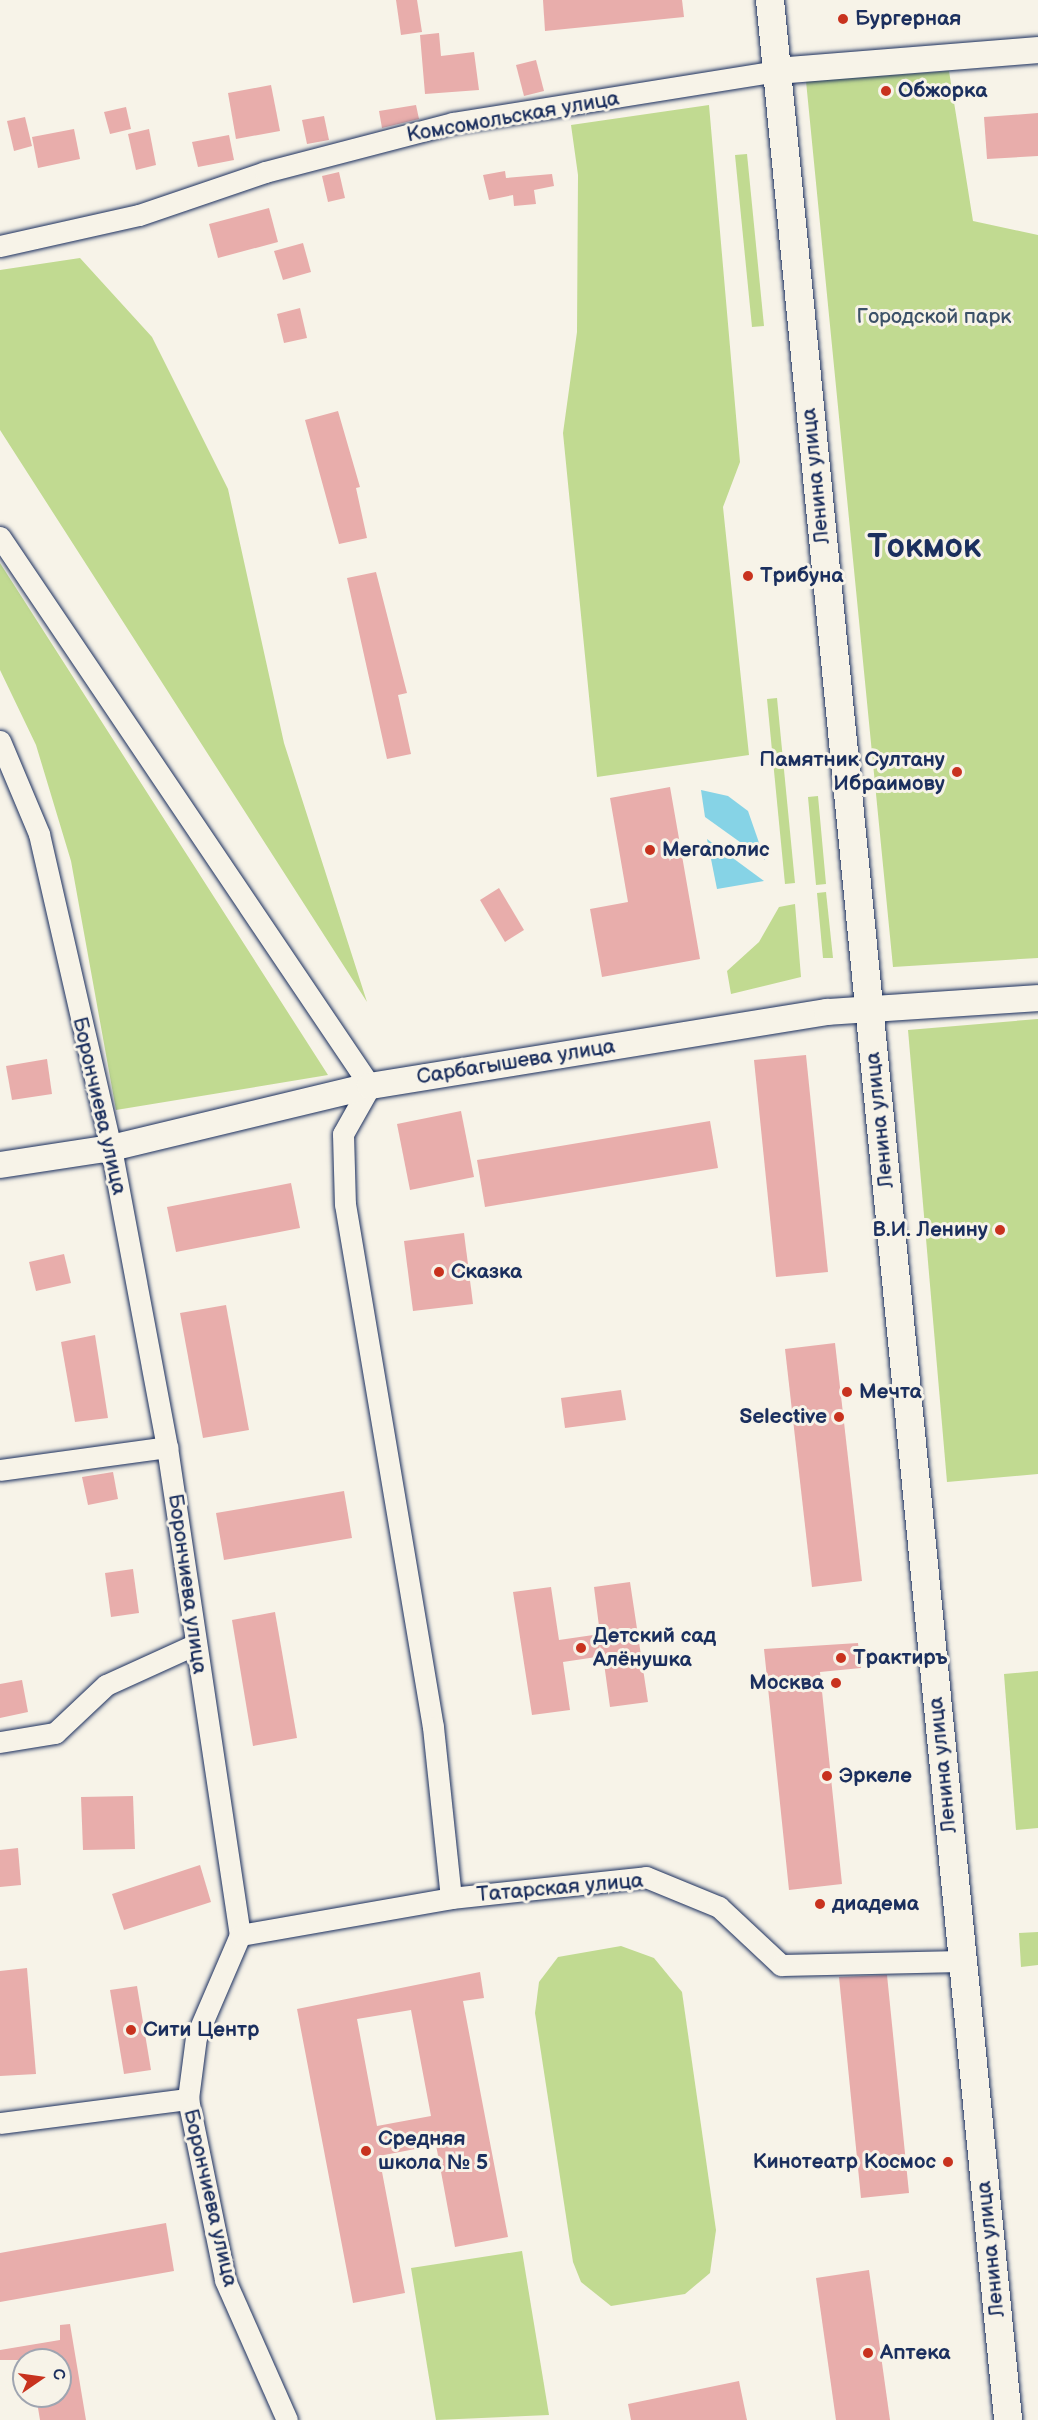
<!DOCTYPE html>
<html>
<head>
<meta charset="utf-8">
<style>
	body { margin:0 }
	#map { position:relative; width:1038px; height:2420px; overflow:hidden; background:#f7f3e8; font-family:"Balsamiq Sans",sans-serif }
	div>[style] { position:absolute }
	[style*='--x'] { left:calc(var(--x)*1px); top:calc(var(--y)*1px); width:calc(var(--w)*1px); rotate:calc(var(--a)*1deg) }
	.green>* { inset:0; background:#c1da91 }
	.water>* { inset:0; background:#86d3e6 }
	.building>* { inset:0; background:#e8adab }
	.roads { filter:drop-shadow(0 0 2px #1b2f5e) drop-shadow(0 0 2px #1b2f5e) }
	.minor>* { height:21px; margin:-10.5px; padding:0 10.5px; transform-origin:10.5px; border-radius:10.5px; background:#f7f3e8 }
	.tertiary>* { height:26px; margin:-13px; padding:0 13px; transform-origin:13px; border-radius:13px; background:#f7f3e8 }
	.secondary>* { height:28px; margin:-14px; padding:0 14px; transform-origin:14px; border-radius:14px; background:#f7f3e8 }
	.dots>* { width:16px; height:16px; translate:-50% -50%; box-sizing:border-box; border:3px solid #f7f3e8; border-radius:50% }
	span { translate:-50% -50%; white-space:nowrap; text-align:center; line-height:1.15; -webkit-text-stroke:6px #f7f3e8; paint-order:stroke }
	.poi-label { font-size:21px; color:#1b2f5e; font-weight:700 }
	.left { translate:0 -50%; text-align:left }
	.right { translate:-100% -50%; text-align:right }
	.street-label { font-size:21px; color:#1b2f5e }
	.park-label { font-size:21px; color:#3c5168 }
	.town-label { font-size:33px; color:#1b2f5e; font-weight:700 }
	.north { position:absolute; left:12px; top:2348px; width:60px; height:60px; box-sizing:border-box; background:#f7f3e8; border:2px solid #9fa5b1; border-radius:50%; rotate:77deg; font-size:16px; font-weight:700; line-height:24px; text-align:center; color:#1b2f5e }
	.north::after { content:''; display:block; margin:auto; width:21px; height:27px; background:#c8321e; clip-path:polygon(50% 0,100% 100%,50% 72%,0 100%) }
</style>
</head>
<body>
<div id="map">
	<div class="green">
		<div style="clip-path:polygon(949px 71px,973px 221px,1038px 235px,1038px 958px,893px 967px,806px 81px)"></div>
		<div style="clip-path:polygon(709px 105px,740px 462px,723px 507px,749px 755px,597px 777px,563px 433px,577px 332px,578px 175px,571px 125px)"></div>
		<div style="clip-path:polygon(747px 154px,764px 326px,752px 327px,735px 155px)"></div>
		<div style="clip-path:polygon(80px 258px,152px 337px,228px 489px,284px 743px,367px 1002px,0 430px,0 270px)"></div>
		<div style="clip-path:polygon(0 563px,328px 1075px,116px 1110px,71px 861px,36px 745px,0 670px)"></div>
		<div style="clip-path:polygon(777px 698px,795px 883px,785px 884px,767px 699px)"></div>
		<div style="clip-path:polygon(818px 796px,826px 884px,816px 885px,808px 797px)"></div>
		<div style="clip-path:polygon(826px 892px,833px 958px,823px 958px,817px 893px)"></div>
		<div style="clip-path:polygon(795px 904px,801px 977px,731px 994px,727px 971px,759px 942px,779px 907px)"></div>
		<div style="clip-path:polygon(1038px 1019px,1038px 1474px,947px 1482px,908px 1030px)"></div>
		<div style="clip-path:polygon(1038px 1671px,1038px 1828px,1016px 1830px,1004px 1674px)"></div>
		<div style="clip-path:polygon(1038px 1932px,1038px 1965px,1021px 1967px,1019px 1933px)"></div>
		<div style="clip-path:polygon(621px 1946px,654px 1958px,682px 1992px,716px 2230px,710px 2273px,685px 2294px,611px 2306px,581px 2282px,573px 2262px,535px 2013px,539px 1982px,558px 1957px)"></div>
		<div style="clip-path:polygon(522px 2251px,549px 2415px,436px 2420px,411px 2268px)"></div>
	</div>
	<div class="water">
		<div style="clip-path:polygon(701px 790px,728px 796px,748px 811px,765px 860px,705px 817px)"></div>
		<div style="clip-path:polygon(707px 839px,764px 881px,717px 889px)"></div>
	</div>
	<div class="building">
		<div style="clip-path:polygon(396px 0,417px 0,422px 32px,401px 35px)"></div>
		<div style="clip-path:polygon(543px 0,682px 0,684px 17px,545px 31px)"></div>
		<div style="clip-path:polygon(439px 33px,441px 56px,474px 52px,479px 90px,425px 94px,420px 35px)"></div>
		<div style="clip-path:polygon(536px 60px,544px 91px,524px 96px,516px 65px)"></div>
		<div style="clip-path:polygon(271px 85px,280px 131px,236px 139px,228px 93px)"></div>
		<div style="clip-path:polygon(416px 105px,419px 119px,382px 128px,379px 111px)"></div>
		<div style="clip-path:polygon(126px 107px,131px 129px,110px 134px,104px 112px)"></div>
		<div style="clip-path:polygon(1038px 113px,1038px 156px,987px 159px,984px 117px)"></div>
		<div style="clip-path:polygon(324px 116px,329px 140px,307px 144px,302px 120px)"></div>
		<div style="clip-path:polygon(25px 117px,32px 146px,14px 151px,7px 121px)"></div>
		<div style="clip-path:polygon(74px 129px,80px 159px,38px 168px,32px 137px)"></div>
		<div style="clip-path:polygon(149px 129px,156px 165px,136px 170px,128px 134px)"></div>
		<div style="clip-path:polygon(229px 135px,234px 160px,198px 167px,192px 142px)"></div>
		<div style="clip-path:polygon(505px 171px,506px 178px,552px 174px,554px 186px,534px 190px,536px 204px,514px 206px,513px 195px,489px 200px,483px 175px)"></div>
		<div style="clip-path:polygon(339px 172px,345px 198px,328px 202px,322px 176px)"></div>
		<div style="clip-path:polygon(269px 208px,278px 242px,218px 258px,209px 224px)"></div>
		<div style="clip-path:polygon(303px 243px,311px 272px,283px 280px,274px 251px)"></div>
		<div style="clip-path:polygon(300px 308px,307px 338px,284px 343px,277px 314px)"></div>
		<div style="clip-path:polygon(338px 411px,360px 487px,356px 488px,367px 538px,339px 544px,305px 420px)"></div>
		<div style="clip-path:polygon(376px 572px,407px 693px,398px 695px,411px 754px,387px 759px,347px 578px)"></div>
		<div style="clip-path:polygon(670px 787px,700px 959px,602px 977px,590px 909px,628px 902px,610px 798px)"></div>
		<div style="clip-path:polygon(499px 888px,524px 930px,505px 942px,480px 900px)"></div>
		<div style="clip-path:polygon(806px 1055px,828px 1272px,776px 1277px,754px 1060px)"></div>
		<div style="clip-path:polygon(47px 1059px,52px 1094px,12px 1100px,6px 1066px)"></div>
		<div style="clip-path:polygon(461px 1111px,474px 1177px,410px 1190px,397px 1124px)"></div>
		<div style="clip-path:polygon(710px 1121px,718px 1168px,485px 1207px,477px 1160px)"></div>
		<div style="clip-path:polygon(291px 1183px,300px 1228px,176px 1252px,167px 1207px)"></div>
		<div style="clip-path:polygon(464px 1233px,473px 1304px,413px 1311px,404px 1241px)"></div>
		<div style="clip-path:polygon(64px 1254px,71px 1283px,36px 1291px,29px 1262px)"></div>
		<div style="clip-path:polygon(226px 1305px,249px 1430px,203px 1438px,180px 1313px)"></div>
		<div style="clip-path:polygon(95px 1335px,108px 1418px,75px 1422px,61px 1342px)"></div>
		<div style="clip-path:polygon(835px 1343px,862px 1581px,812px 1587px,785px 1349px)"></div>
		<div style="clip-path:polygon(621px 1390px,626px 1420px,565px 1428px,561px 1398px)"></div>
		<div style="clip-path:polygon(113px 1472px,118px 1499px,88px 1505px,82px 1477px)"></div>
		<div style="clip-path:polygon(344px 1491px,352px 1538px,224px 1560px,216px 1513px)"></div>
		<div style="clip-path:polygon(133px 1569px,139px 1613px,111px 1617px,105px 1573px)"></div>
		<div style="clip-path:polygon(630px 1582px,648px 1702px,610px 1707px,603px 1656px,563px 1662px,570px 1710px,532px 1715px,513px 1592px,551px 1587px,559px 1640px,600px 1634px,594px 1587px)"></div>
		<div style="clip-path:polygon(275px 1612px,297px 1738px,253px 1746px,232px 1620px)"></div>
		<div style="clip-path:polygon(858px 1643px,861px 1668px,820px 1672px,842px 1884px,789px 1890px,764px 1649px)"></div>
		<div style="clip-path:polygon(22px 1680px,28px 1712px,0 1718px,0 1684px)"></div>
		<div style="clip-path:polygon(133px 1796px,135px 1849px,83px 1850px,81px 1797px)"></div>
		<div style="clip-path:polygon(18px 1848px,21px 1885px,0 1887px,0 1850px)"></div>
		<div style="clip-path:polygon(200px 1865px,211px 1902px,124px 1930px,112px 1894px)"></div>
		<div style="clip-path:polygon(27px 1968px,36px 2074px,0 2076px,0 1971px)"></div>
		<div style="clip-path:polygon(evenodd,480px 1972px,484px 1998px,463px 2001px,508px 2237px,455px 2247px,436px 2145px,379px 2156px,405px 2293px,353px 2303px,297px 2009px,480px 1972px,411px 2010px,431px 2116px,377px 2126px,357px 2019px,411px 2010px)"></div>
		<div style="clip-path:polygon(887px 1975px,909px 2193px,861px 2198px,839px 1977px)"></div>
		<div style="clip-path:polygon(137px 1986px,151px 2070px,124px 2074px,110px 1990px)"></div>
		<div style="clip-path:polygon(166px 2223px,174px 2271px,0 2302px,0 2253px)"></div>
		<div style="clip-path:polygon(869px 2270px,890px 2420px,836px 2420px,816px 2278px)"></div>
		<div style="clip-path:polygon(70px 2324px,86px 2420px,40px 2420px,36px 2396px,60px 2396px,60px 2360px,0 2360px,0 2350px,60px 2340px,60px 2325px)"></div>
		<div style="clip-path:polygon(739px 2381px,747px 2420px,631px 2420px,628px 2404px)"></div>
	</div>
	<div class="roads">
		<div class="minor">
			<div style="--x:0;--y:246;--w:142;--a:-12.6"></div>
			<div style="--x:139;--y:215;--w:133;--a:-18.8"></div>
			<div style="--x:265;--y:172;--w:194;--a:-14.6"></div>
			<div style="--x:453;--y:123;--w:328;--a:-9.1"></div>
			<div style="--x:0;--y:537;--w:662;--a:56.02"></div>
			<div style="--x:370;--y:1086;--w:55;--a:119.4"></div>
			<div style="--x:343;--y:1134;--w:70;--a:88.4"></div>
			<div style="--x:345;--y:1204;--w:530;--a:80.45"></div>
			<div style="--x:433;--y:1727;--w:172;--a:84"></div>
			<div style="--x:0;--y:741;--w:101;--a:67.2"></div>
			<div style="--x:39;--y:834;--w:322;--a:77.1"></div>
			<div style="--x:111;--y:1148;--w:304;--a:79.4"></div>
			<div style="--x:167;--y:1447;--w:493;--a:81.5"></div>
			<div style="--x:240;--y:1935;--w:111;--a:113.3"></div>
			<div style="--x:196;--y:2037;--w:63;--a:97.4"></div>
			<div style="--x:188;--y:2099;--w:185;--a:78.4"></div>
			<div style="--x:225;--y:2280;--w:153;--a:66.1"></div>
			<div style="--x:0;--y:1470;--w:169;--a:-7.8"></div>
			<div style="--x:0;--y:1742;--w:56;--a:-9.3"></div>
			<div style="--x:55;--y:1733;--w:70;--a:-43.3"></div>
			<div style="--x:106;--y:1685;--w:99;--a:-24.5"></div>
			<div style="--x:240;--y:1935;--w:214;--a:-9.9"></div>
			<div style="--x:451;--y:1898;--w:196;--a:-6.1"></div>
			<div style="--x:646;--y:1877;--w:79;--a:22.3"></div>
			<div style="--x:719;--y:1907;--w:85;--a:43.1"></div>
			<div style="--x:781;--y:1965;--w:181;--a:-1.3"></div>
			<div style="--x:0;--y:2123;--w:190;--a:-7.3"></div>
		</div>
		<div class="tertiary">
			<div style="--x:777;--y:71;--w:262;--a:-4.6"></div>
			<div style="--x:0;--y:1165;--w:112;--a:-8.7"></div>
			<div style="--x:111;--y:1148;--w:266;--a:-13.5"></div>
			<div style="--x:370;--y:1086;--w:463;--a:-9.2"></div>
			<div style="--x:827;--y:1012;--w:211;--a:-3.8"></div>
		</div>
		<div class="secondary">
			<div style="--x:770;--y:0;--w:2432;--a:84.38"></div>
		</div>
	</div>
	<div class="dots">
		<div style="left:843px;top:19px;background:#c8321e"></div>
		<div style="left:886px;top:91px;background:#c8321e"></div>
		<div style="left:748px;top:576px;background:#c8321e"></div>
		<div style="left:957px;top:772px;background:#c8321e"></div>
		<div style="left:650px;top:850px;background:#c8321e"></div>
		<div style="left:1000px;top:1230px;background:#c8321e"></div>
		<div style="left:439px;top:1272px;background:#c8321e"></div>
		<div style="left:847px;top:1392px;background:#c8321e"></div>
		<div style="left:839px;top:1417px;background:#c8321e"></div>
		<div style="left:581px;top:1648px;background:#c8321e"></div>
		<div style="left:841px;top:1658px;background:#c8321e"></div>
		<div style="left:836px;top:1683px;background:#c8321e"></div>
		<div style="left:827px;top:1776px;background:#c8321e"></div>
		<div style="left:820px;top:1904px;background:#c8321e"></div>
		<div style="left:131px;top:2030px;background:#c8321e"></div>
		<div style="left:366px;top:2151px;background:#c8321e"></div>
		<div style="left:948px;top:2162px;background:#c8321e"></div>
		<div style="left:868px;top:2353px;background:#c8321e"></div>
	</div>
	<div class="poi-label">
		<span class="left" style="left:855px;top:19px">Бургерная</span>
		<span class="left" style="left:898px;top:91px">Обжорка</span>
		<span class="left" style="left:760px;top:576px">Трибуна</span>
		<span class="right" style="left:945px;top:772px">Памятник Султану<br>Ибраимову</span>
		<span class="left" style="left:662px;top:850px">Мегаполис</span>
		<span class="right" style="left:988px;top:1230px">В.И. Ленину</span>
		<span class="left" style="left:451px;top:1272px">Сказка</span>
		<span class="left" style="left:859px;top:1392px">Мечта</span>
		<span class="right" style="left:827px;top:1417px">Selective</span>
		<span class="left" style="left:593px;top:1648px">Детский сад<br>Алёнушка</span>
		<span class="left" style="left:853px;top:1658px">Трактиръ</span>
		<span class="right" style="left:824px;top:1683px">Москва</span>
		<span class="left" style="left:839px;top:1776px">Эркеле</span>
		<span class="left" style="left:832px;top:1904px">диадема</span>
		<span class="left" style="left:143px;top:2030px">Сити Центр</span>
		<span class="left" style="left:378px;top:2151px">Средняя<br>школа № 5</span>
		<span class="right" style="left:936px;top:2162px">Кинотеатр Космос</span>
		<span class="left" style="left:880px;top:2353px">Аптека</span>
	</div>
	<div class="street-label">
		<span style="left:513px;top:117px;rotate:-10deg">Комсомольская улица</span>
		<span style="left:816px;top:476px;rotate:-96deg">Ленина улица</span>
		<span style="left:516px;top:1062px;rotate:-9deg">Сарбагышева улица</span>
		<span style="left:99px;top:1106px;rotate:77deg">Борончиева улица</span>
		<span style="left:880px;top:1120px;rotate:-96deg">Ленина улица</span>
		<span style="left:187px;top:1584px;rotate:82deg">Борончиева улица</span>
		<span style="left:943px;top:1765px;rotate:-96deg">Ленина улица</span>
		<span style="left:560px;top:1888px;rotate:-5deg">Татарская улица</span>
		<span style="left:210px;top:2198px;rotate:77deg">Борончиева улица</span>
		<span style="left:991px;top:2249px;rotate:-96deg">Ленина улица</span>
	</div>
	<div class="park-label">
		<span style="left:934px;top:317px">Городской парк</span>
	</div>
	<div class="town-label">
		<span style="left:924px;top:548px">Токмок</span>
	</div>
	<div class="north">С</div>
</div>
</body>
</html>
